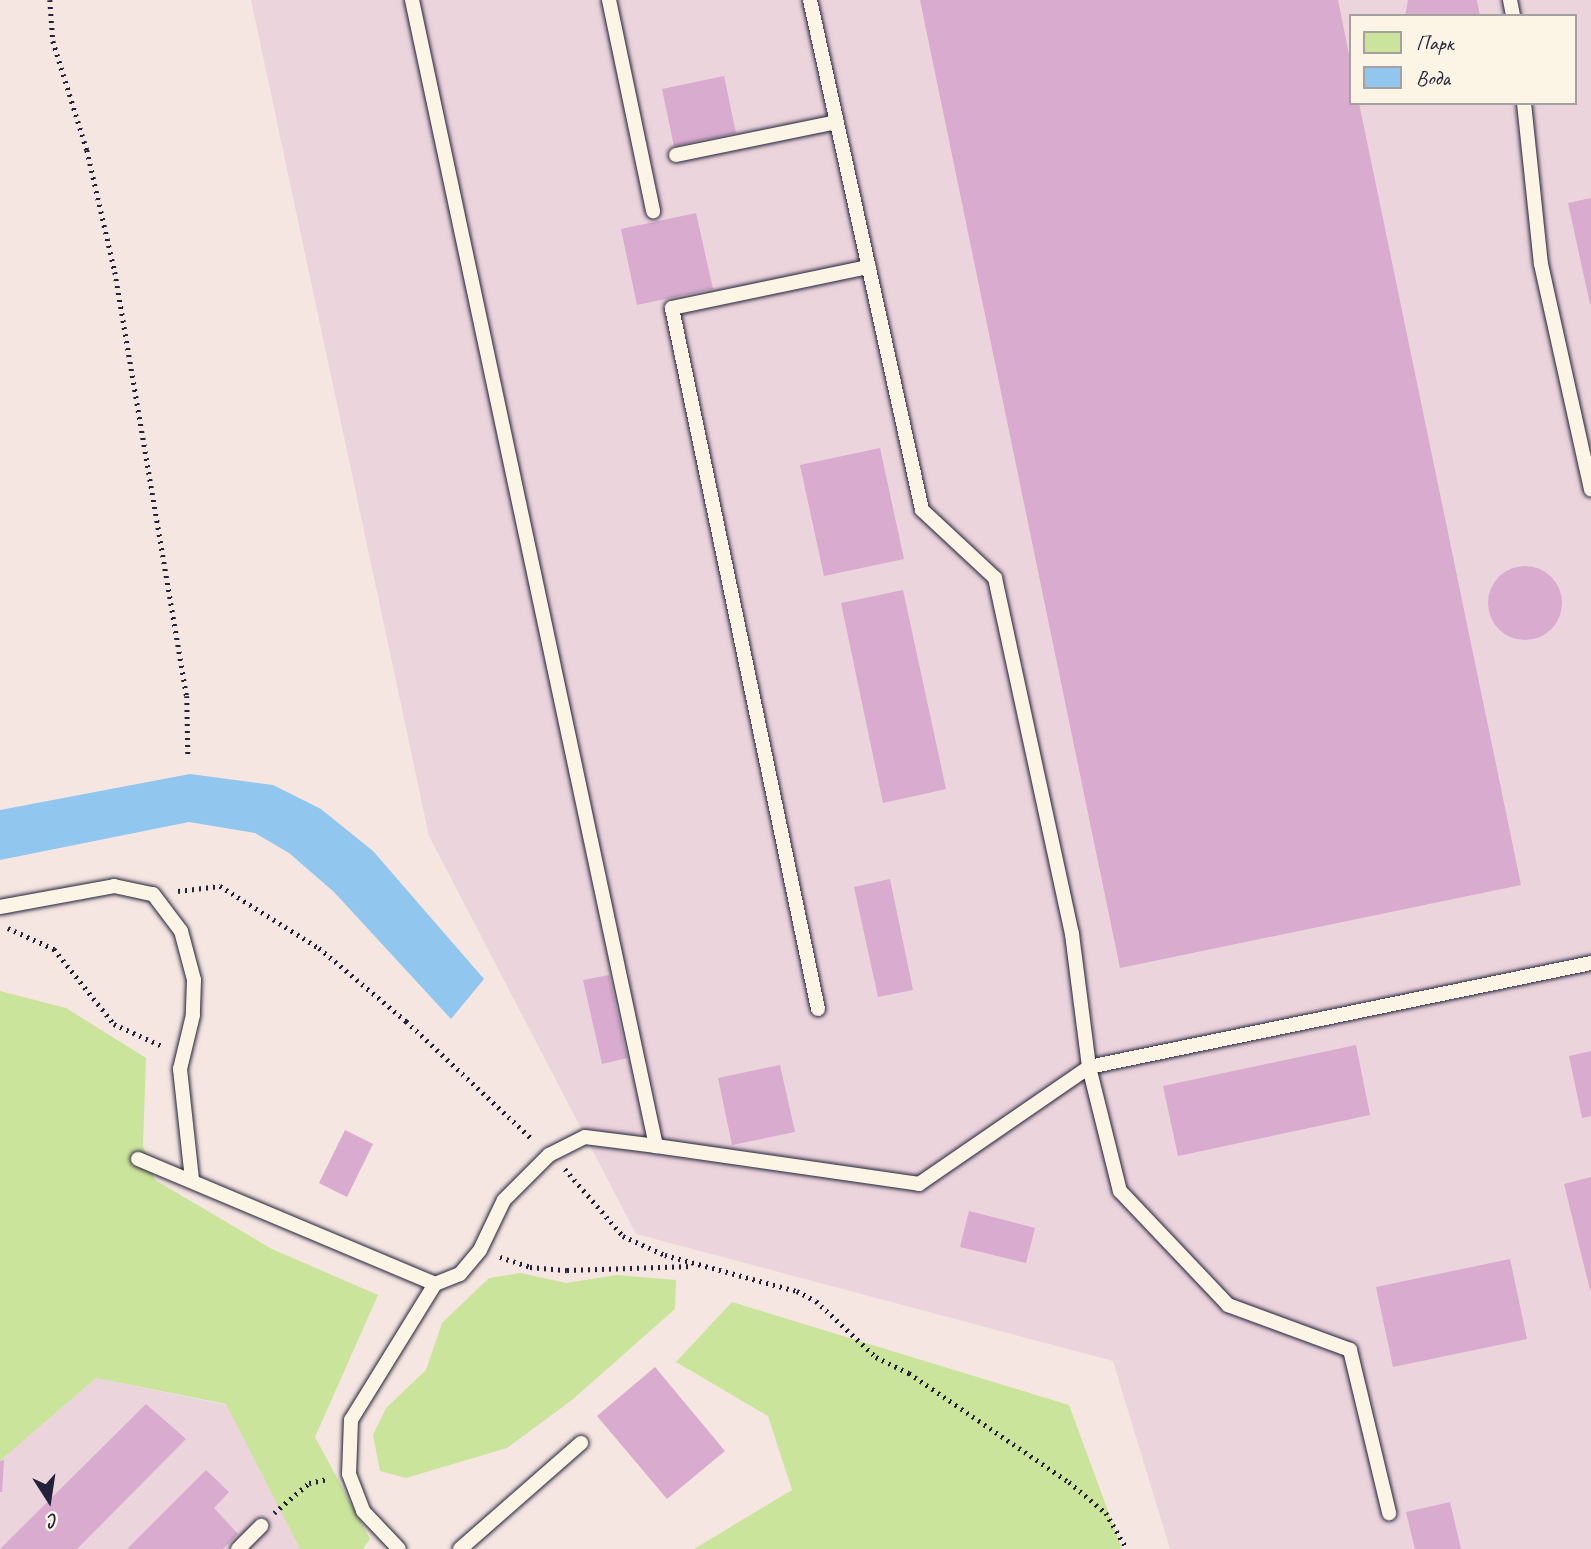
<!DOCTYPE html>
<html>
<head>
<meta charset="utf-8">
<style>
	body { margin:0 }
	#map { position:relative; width:1591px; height:1549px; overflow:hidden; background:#f5e6e1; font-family:Caveat,sans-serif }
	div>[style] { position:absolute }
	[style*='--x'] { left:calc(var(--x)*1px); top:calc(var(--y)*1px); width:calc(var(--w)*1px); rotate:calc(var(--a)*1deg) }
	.built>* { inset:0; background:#ecd4dc }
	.green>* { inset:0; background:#cae49b }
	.water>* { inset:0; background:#91c7ef }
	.building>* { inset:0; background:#d8abcf }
	.round { border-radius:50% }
	.path>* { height:4.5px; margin-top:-2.25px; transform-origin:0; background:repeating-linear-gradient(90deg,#22223b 0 2px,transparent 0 7px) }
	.roads { filter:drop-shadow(0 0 2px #22223b) drop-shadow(0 0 2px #22223b) }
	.service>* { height:14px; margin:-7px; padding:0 7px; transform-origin:7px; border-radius:7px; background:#fcf5e5 }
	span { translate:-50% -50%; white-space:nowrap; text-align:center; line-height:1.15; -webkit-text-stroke:5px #fcf5e5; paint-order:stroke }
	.legend { position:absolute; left:1349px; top:14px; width:228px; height:91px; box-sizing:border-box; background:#fcf5e5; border:2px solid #a5a1a1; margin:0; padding:9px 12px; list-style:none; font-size:21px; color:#22223b }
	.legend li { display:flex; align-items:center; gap:14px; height:35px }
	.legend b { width:35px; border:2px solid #a5a1a1 }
	.north { position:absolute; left:14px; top:1465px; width:70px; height:70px; -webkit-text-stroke:5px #fcf5e5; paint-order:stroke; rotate:168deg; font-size:19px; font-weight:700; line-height:28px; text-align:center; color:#22223b }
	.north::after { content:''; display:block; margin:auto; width:24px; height:32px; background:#22223b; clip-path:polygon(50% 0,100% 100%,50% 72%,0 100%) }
</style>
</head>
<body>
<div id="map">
	<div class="built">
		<div style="clip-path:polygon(evenodd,251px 0,1591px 0,1591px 1549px,1170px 1549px,1113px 1361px,636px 1234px,429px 836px,251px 0,1351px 16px,1575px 16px,1575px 103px,1351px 103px,1351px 16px)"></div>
		<div style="clip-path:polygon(96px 1378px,227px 1405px,300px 1549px,0 1549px,0 1461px)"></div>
	</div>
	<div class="green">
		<div style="clip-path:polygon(0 991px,66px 1008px,146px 1058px,143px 1146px,155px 1180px,272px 1249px,378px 1295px,315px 1437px,370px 1539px,363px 1549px,300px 1549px,226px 1404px,96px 1378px,0 1461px)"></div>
		<div style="clip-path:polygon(521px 1273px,566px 1283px,617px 1275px,676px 1280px,675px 1309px,572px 1400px,507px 1448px,406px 1478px,380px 1471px,373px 1435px,386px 1408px,426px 1370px,442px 1323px,489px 1278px)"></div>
		<div style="clip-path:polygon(732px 1302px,1069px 1405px,1122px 1549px,694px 1549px,792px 1490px,768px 1416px,676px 1362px)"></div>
	</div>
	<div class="water">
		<div style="clip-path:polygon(190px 774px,273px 785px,321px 809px,373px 851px,484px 979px,451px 1019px,334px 892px,289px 853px,255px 833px,189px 822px,0 860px,0 810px)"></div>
	</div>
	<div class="building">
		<div style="clip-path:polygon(920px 0,1338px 0,1351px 64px,1351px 103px,1359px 103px,1521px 885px,1120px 968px)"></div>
		<div style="clip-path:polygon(1408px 0,1477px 0,1480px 16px,1405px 16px)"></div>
		<div style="clip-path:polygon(724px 76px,736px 133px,674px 146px,662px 89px)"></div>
		<div style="clip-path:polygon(1591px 198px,1591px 304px,1590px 304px,1568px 203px)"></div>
		<div style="clip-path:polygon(696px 213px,713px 289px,637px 305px,621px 229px)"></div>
		<div style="clip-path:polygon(880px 448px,904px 559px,824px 576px,800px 465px)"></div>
		<div class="round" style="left:1488px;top:566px;width:74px;height:74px"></div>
		<div style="clip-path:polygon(903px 590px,946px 789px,883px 803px,841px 603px)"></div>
		<div style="clip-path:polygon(890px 879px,913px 990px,878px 997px,854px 887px)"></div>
		<div style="clip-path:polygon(609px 975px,627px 1058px,602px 1064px,583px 980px)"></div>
		<div style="clip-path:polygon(1356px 1045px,1370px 1115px,1178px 1156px,1163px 1086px)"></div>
		<div style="clip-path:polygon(1591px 1051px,1591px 1116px,1582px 1118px,1569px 1056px)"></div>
		<div style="clip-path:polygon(780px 1065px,795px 1132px,732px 1145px,718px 1078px)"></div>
		<div style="clip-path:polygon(345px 1130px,373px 1144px,347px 1197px,319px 1183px)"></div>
		<div style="clip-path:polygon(1591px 1177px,1591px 1290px,1590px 1290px,1564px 1184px)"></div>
		<div style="clip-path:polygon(969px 1211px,1035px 1228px,1026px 1263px,960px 1247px)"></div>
		<div style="clip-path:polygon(1510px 1259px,1527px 1339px,1393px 1367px,1376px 1287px)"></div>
		<div style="clip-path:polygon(655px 1367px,725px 1451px,667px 1499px,597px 1416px)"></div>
		<div style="clip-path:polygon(146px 1404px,186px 1439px,77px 1549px,0 1549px)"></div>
		<div style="clip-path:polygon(4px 1460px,2px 1492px,0 1492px,0 1461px)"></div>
		<div style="clip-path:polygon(206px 1470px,229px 1492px,214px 1508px,238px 1534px,223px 1549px,127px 1549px)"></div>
		<div style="clip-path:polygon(1450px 1502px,1461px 1549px,1415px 1549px,1406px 1512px)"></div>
	</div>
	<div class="path">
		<div style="--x:50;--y:0;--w:41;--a:85.8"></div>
		<div style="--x:53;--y:41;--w:114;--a:72.7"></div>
		<div style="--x:87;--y:150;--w:125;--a:77.1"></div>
		<div style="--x:115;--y:272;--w:430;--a:80.4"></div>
		<div style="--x:187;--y:696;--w:59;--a:89"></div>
		<div style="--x:178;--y:891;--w:42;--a:-6.8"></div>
		<div style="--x:220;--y:886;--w:117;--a:32.1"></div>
		<div style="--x:319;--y:948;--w:114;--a:40"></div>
		<div style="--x:406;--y:1021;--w:174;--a:43.1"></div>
		<div style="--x:8;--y:928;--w:51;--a:24.5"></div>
		<div style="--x:54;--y:949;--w:96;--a:51.3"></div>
		<div style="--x:114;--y:1024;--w:53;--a:24.6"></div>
		<div style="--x:565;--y:1169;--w:89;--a:49.1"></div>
		<div style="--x:623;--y:1236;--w:46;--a:24.3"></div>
		<div style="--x:665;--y:1255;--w:137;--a:15.3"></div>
		<div style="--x:797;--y:1291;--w:21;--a:28"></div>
		<div style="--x:816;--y:1301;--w:82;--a:43"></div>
		<div style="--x:876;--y:1357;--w:37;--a:26"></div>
		<div style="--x:909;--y:1373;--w:194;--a:34.3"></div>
		<div style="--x:1069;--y:1482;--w:48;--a:40"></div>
		<div style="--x:1106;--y:1513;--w:42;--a:59.7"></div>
		<div style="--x:500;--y:1257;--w:32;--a:18"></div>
		<div style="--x:530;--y:1267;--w:37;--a:5"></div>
		<div style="--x:567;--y:1270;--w:126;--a:-1.8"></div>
		<div style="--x:274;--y:1513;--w:46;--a:-40.6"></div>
		<div style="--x:309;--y:1483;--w:19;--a:-12"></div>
	</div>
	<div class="roads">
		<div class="service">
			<div style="--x:412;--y:0;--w:1172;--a:77.98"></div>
			<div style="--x:656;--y:1146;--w:266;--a:8.2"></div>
			<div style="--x:919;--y:1184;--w:206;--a:-34.5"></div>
			<div style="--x:1089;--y:1067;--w:128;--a:76"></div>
			<div style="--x:1120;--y:1191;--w:157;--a:46.5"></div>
			<div style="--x:1228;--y:1305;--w:130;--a:20.2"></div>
			<div style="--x:1350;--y:1350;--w:168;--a:76.5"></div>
			<div style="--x:609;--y:0;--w:216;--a:78.2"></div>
			<div style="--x:810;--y:0;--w:522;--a:77.61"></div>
			<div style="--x:922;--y:510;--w:100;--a:43"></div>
			<div style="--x:995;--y:578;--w:364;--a:77.8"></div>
			<div style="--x:1072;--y:934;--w:134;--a:82.7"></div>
			<div style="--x:1089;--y:1067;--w:513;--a:-11.7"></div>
			<div style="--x:1510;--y:0;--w:16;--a:79"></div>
			<div style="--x:1524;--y:103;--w:162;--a:84"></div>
			<div style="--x:1541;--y:264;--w:231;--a:77.5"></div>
			<div style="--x:676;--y:155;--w:164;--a:-11.6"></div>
			<div style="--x:0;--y:907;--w:116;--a:-10.4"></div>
			<div style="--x:114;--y:886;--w:40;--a:12"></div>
			<div style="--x:153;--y:894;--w:46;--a:52.9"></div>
			<div style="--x:181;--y:931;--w:51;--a:75.1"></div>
			<div style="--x:194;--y:980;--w:35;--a:92"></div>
			<div style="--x:193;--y:1015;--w:56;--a:103.5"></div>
			<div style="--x:180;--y:1069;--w:111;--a:83.8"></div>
			<div style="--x:818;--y:1009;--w:716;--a:-101.77"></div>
			<div style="--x:672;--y:308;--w:201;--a:-11.8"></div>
			<div style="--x:138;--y:1159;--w:322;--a:22.8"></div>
			<div style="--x:435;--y:1284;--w:160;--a:121.7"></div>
			<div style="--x:351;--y:1420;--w:54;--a:92.1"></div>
			<div style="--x:349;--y:1474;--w:40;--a:69"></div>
			<div style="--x:363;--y:1511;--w:52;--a:46.5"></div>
			<div style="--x:435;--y:1284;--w:27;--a:-22"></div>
			<div style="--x:460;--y:1274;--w:31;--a:-50"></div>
			<div style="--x:480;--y:1250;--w:55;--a:-64.4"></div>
			<div style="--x:504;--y:1200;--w:64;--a:-45"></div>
			<div style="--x:549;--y:1155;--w:40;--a:-26.6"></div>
			<div style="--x:585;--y:1137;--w:72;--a:7.2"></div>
			<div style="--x:238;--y:1549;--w:33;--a:-45"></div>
			<div style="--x:460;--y:1549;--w:161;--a:-41.2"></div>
		</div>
	</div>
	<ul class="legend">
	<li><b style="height:19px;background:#cae49b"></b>Парк</li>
	<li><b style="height:19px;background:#91c7ef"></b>Вода</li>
	</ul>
	<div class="north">С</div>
</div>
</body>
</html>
